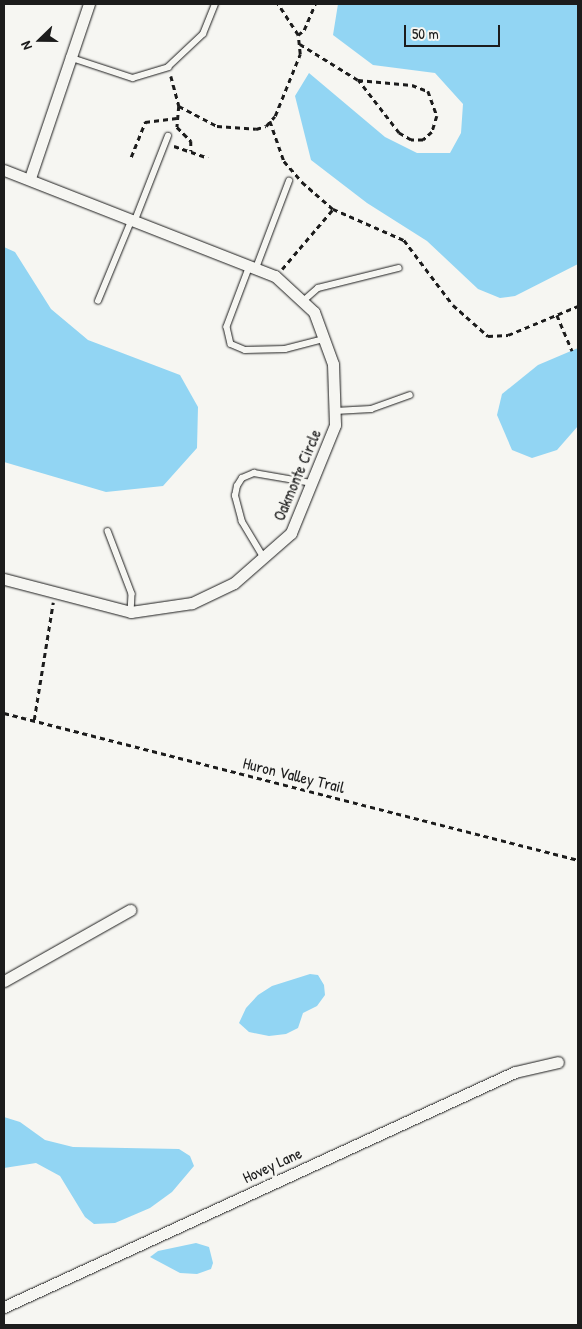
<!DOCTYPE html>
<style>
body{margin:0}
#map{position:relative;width:582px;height:1329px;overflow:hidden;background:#f6f6f2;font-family:"Patrick Hand",sans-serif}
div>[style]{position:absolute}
.water>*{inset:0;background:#92d5f3}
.path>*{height:2.5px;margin-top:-1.25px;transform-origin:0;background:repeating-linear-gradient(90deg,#1c1c1c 0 5px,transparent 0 9px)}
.roads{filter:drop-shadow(0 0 1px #1c1c1c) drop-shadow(0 0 1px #1c1c1c)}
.service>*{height:5.5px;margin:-2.75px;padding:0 2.75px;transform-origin:2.75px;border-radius:2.75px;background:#f6f6f2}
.minor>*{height:11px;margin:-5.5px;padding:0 5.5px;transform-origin:5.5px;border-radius:5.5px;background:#f6f6f2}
span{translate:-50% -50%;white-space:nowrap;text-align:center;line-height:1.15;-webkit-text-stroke:5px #f6f6f2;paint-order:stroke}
.street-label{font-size:16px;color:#1c1c1c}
.frame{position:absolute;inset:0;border:5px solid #1c1c1c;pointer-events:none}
.north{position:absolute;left:15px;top:15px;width:50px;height:50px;-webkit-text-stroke:4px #f6f6f2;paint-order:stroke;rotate:248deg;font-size:14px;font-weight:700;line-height:20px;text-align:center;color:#1c1c1c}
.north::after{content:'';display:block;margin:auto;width:18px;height:22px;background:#1c1c1c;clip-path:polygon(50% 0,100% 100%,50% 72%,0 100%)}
.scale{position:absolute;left:404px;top:25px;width:96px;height:22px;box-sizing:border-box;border:2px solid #1c1c1c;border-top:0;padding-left:6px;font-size:15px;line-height:18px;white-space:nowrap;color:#1c1c1c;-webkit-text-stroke:4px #f6f6f2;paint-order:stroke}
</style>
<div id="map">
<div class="water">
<div style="clip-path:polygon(338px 4px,578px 4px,578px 264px,515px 296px,500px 298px,478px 289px,427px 241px,367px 203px,311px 160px,295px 96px,309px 73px,385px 137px,417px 153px,450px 153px,461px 133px,463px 104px,435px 73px,373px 65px,333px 35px)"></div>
<div style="clip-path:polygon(4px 247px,15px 252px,51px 309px,88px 340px,180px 375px,198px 407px,197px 448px,163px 486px,106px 492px,4px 462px)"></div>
<div style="clip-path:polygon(578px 348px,578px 426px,557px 450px,532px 458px,512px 450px,497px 415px,502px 394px,538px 365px)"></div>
<div style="clip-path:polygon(310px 974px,318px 975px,324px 985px,325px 995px,317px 1006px,303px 1013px,298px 1028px,286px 1034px,269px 1036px,249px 1032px,239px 1023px,246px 1008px,258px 995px,272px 986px)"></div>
<div style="clip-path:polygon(4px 1117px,20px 1122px,45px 1140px,73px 1147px,179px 1149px,190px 1156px,194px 1166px,172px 1192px,150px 1208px,115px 1223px,94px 1224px,85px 1217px,60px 1176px,36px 1163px,4px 1168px)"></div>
<div style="clip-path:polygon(196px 1243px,209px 1247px,213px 1263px,211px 1269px,197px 1274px,180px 1273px,150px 1257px,158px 1251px)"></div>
</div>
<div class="path">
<div style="left:298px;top:35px;width:8px;rotate:-40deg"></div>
<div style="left:304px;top:30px;width:28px;rotate:-67deg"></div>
<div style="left:300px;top:44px;width:68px;rotate:31.8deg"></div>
<div style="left:358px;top:80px;width:54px;rotate:5.3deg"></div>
<div style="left:412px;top:85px;width:17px;rotate:21deg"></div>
<div style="left:428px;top:91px;width:27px;rotate:70deg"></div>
<div style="left:437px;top:116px;width:17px;rotate:107deg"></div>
<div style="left:432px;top:132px;width:12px;rotate:138deg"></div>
<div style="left:423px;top:140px;width:12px;rotate:180deg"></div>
<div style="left:411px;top:140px;width:14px;rotate:-150deg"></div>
<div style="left:399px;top:133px;width:67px;rotate:-127.7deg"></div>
<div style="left:171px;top:76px;width:31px;rotate:75deg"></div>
<div style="left:179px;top:106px;width:21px;rotate:95deg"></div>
<div style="left:177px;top:127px;width:20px;rotate:45deg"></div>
<div style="left:191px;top:141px;width:10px;rotate:90deg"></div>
<div style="left:179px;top:106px;width:43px;rotate:27.8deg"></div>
<div style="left:217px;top:126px;width:39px;rotate:4deg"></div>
<div style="left:256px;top:129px;width:10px;rotate:-17deg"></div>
<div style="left:266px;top:126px;width:13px;rotate:-48deg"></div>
<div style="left:275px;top:116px;width:67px;rotate:-68deg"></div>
<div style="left:300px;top:54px;width:19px;rotate:-96deg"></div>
<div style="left:298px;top:35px;width:37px;rotate:-123deg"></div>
<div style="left:270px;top:121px;width:42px;rotate:70.7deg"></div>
<div style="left:284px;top:161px;width:28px;rotate:49deg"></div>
<div style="left:302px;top:182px;width:41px;rotate:41.1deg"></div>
<div style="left:333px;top:209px;width:77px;rotate:23.6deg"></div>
<div style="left:404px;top:240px;width:81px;rotate:53deg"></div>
<div style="left:453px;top:305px;width:47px;rotate:41.5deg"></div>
<div style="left:488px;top:336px;width:20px;rotate:-3deg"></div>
<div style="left:508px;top:335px;width:76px;rotate:-22.5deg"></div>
<div style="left:174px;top:146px;width:36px;rotate:19deg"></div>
<div style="left:131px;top:157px;width:38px;rotate:-68deg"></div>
<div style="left:145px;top:122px;width:32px;rotate:-7deg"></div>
<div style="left:282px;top:269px;width:79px;rotate:-49.6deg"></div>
<div style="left:557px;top:315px;width:39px;rotate:67deg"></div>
<div style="left:4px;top:713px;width:593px;rotate:14.36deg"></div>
<div style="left:34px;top:720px;width:119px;rotate:-80.8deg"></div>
</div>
<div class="roads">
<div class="service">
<div style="left:69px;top:57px;width:67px;rotate:18.2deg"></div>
<div style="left:133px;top:78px;width:37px;rotate:-17deg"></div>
<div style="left:168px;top:67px;width:48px;rotate:-43.3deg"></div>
<div style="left:203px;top:34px;width:32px;rotate:-68deg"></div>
<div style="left:135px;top:220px;width:90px;rotate:-68.6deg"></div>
<div style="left:250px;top:266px;width:65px;rotate:110.7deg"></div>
<div style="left:227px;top:327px;width:17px;rotate:77deg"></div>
<div style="left:231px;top:344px;width:15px;rotate:23deg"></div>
<div style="left:245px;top:350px;width:40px;rotate:-1.4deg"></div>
<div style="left:285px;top:349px;width:40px;rotate:-14.4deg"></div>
<div style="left:256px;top:268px;width:93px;rotate:-69.2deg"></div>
<div style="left:98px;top:301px;width:89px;rotate:-67.5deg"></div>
<div style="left:302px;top:302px;width:21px;rotate:-41deg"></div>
<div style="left:318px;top:288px;width:83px;rotate:-13.9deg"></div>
<div style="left:335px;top:411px;width:36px;rotate:-3deg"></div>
<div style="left:371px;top:409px;width:41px;rotate:-19.7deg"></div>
<div style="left:108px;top:531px;width:67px;rotate:69.1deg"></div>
<div style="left:132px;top:594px;width:18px;rotate:93deg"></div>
<div style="left:263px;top:557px;width:41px;rotate:-121deg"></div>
<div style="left:242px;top:522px;width:27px;rotate:-105deg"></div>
<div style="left:235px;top:496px;width:10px;rotate:-79deg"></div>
<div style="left:237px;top:486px;width:9px;rotate:-58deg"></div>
<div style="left:242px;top:478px;width:13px;rotate:-23deg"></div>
<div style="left:254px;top:473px;width:59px;rotate:9.8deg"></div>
</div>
<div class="minor">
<div style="left:4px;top:170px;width:291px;rotate:21.4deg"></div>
<div style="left:275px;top:276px;width:53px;rotate:42.7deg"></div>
<div style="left:314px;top:312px;width:55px;rotate:69.9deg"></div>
<div style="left:333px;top:364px;width:61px;rotate:88.1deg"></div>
<div style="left:335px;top:425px;width:117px;rotate:112.2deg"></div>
<div style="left:291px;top:533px;width:76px;rotate:138.7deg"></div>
<div style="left:234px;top:583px;width:47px;rotate:154.5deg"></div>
<div style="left:192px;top:603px;width:62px;rotate:171.6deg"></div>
<div style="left:131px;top:612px;width:131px;rotate:-165.4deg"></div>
<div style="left:30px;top:178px;width:184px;rotate:-71.3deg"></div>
<div style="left:4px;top:981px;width:145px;rotate:-29.4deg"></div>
<div style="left:4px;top:1307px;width:562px;rotate:-24.7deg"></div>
<div style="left:515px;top:1072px;width:44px;rotate:-13.1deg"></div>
</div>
</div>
<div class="street-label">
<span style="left:297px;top:475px;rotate:-67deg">Oakmonte Circle</span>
<span style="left:294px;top:775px;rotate:14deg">Huron Valley Trail</span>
<span style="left:272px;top:1165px;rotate:-25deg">Hovey Lane</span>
</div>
<div class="frame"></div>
<div class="north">N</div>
<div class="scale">50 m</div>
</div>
